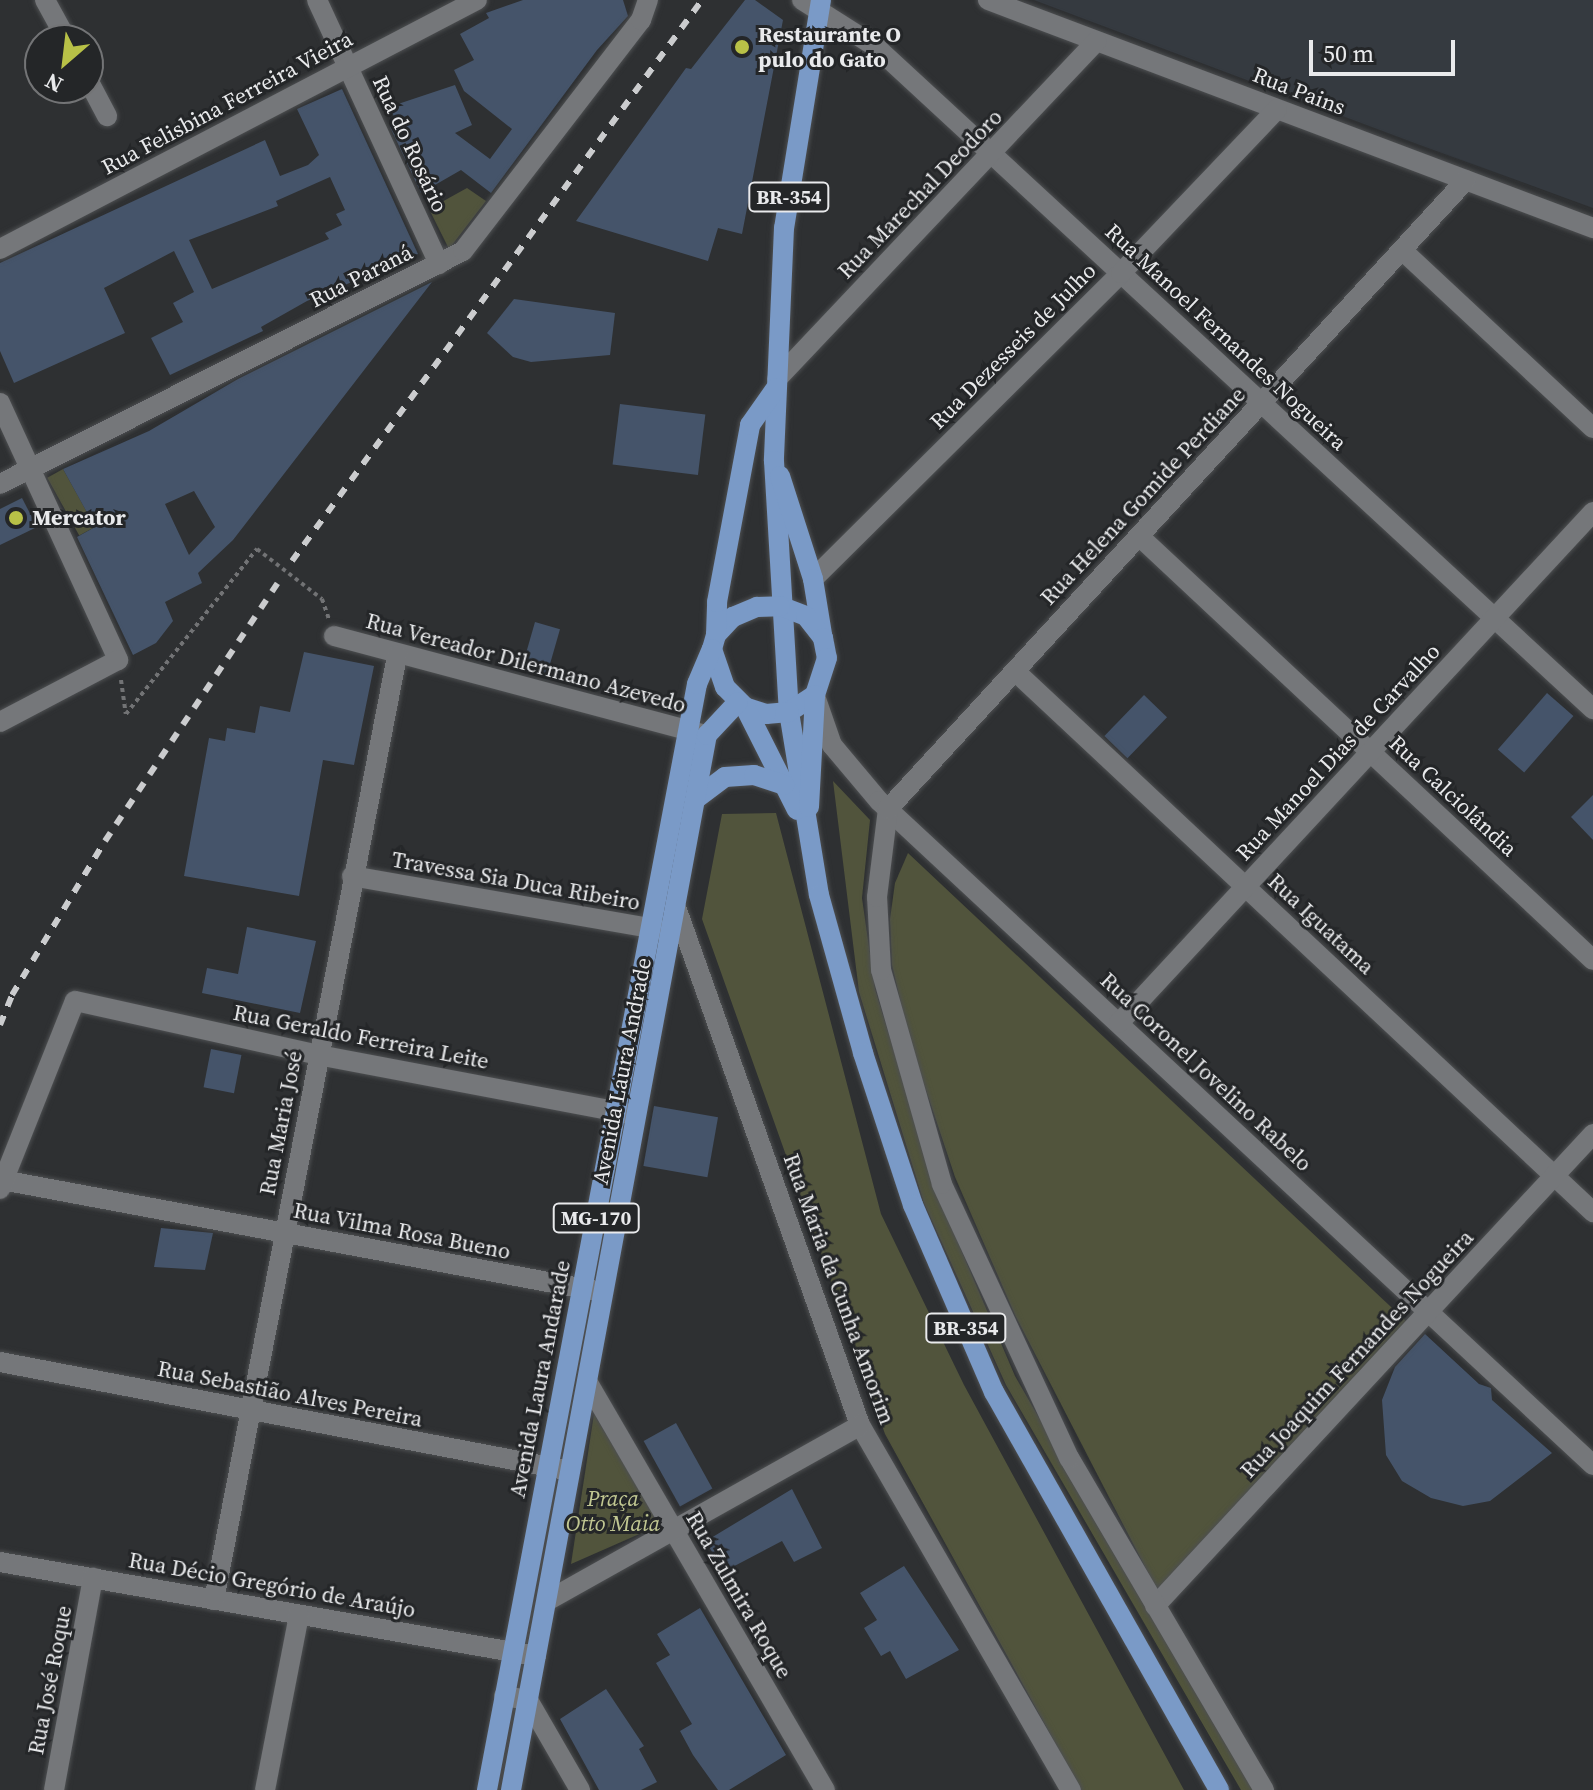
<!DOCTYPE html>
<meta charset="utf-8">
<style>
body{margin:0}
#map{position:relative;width:1593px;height:1790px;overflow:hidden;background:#2e3032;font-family:"Source Serif 4",serif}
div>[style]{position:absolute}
.built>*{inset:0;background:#353a40}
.green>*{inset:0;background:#51543c;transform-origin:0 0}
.building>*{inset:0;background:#45546a;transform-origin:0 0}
.path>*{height:4px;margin-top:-2px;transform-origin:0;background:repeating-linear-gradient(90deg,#727375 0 4px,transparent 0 8px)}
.roads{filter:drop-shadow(0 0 2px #4d4f51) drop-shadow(0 0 2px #4d4f51)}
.minor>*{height:20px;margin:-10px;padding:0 10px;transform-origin:10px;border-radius:10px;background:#75777a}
.major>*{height:20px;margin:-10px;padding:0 10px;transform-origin:10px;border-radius:10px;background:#7a9ac7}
.rail>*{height:6px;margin-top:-3px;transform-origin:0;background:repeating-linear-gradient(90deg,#cbccce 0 10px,transparent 0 20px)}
.path-bridge>*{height:4px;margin-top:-2px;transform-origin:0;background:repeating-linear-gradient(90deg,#727375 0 4px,transparent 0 8px)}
.dots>*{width:22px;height:22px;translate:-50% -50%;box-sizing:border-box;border:4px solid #242628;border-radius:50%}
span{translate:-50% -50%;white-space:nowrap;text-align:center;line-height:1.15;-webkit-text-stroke:6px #242628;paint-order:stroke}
.shield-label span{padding:2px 6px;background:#242628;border:2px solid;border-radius:6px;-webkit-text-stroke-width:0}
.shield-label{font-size:20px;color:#e9eaec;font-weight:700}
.poi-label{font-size:22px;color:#e9eaec;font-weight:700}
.left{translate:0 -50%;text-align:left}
.street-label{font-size:22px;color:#e9eaec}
.park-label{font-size:22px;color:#c1c792;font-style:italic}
.north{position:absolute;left:24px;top:24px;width:80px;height:80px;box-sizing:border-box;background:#242628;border:2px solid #737476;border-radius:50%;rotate:208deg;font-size:22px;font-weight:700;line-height:32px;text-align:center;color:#e9eaec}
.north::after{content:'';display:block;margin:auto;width:28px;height:36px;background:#b8c147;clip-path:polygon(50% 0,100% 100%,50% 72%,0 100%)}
.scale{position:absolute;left:1309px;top:40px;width:146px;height:36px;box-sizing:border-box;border:4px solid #e9eaec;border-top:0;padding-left:10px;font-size:24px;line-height:28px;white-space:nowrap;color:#e9eaec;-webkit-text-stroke:6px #242628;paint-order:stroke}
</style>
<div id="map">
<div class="built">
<div style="clip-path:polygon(1034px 0,1593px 0,1593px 208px,1420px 145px)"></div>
</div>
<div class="green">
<div style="clip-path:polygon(467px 188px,486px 201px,449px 249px,429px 209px)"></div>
<div style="left:63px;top:469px;width:66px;height:18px;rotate:61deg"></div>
<div style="clip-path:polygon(833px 781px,870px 820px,862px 898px,875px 989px,938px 1196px,1015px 1376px,1253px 1790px,1241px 1790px,1006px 1385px,924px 1203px,859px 992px)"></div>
<div style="clip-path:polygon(776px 813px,881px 1214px,964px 1385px,1184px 1790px,1081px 1790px,885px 1434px,702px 919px,722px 814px)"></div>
<div style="clip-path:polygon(908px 853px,1407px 1322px,1158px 1592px,1015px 1315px,955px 1177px,910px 1042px,892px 965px,890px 919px,895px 883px)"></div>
<div style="clip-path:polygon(594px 1414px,660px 1525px,571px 1564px)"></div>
</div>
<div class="building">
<div style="clip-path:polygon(523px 0,623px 0,628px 16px,597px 50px,491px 193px,461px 170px,421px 193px,390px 127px,397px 122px,389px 107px,455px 85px,472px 125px,455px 133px,490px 159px,512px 129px,464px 91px,454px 70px,474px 60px,460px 34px,489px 18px,486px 13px)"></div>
<div style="clip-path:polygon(745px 0,755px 0,783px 20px,742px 234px,718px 228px,708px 261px,576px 221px,686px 68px,691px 69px)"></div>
<div style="clip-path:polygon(evenodd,342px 89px,418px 254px,307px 301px,261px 327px,263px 331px,170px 375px,151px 338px,183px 322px,173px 303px,194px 292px,174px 251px,104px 288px,125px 333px,14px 383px,0 351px,0 263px,265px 140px,280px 176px,308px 165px,319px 155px,297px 109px,342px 89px,330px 177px,345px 210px,336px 214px,342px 225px,325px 233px,329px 239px,212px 289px,189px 240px,278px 206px,276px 201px,330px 177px)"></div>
<div style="clip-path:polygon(evenodd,432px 282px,233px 540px,198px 573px,202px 583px,165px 602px,173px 621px,156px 643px,133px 655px,77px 537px,95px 527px,63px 469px,149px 431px,238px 379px,432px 282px,194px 491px,215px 527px,189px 555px,165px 504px,194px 491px)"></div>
<div style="clip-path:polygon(514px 299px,615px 313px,610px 355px,531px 362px,513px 357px,487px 333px)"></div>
<div style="left:620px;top:404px;width:86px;height:61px;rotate:7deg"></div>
<div style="clip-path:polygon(22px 498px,37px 527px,0 545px,0 509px)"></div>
<div style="left:535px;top:622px;width:26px;height:49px;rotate:16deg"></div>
<div style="clip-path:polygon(304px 652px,374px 666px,354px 765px,323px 760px,299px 896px,184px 876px,209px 738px,225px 741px,227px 728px,255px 733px,260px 706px,290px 712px)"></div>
<div style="left:1547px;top:693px;width:35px;height:75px;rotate:41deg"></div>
<div style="left:1144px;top:695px;width:32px;height:57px;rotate:44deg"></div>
<div style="clip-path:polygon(1593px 795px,1593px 840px,1571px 817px)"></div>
<div style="clip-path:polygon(247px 927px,316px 941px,300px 1013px,202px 993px,207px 968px,238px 974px)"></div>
<div style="left:211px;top:1049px;width:31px;height:39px;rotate:11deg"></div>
<div style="left:654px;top:1106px;width:65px;height:61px;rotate:10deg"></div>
<div style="clip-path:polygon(161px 1228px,213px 1233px,205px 1270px,154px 1267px)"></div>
<div style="clip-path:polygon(1425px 1334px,1479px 1384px,1491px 1388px,1492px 1400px,1552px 1453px,1490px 1501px,1463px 1506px,1431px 1498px,1402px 1481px,1386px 1455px,1382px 1400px,1395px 1367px)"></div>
<div style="left:676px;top:1423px;width:75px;height:37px;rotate:61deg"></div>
<div style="clip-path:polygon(792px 1489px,822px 1548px,794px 1562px,782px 1541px,723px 1572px,706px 1541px)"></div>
<div style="clip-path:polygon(904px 1566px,959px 1650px,906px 1679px,890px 1651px,881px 1656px,864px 1628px,877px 1620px,860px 1593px)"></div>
<div style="clip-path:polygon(700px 1608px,786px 1755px,729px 1790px,718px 1790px,693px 1755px,680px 1731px,692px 1724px,656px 1663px,670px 1655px,657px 1634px)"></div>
<div style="clip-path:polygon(606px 1689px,644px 1746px,639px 1749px,657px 1782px,641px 1790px,599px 1790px,560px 1719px)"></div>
</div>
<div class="path">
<div style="left:322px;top:599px;width:21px;rotate:71deg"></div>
<div style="left:121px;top:680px;width:34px;rotate:82deg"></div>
<div style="left:126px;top:714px;width:211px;rotate:-51.6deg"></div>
</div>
<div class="roads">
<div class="minor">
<div style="left:45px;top:0;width:46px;rotate:61.2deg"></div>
<div style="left:317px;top:0;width:291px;rotate:65.2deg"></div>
<div style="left:802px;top:0;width:88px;rotate:32.4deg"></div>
<div style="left:876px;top:47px;width:976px;rotate:42.72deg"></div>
<div style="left:988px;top:0;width:647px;rotate:20.65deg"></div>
<div style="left:88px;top:80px;width:41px;rotate:62.2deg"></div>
<div style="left:0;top:249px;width:538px;rotate:-27.57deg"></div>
<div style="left:1402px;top:250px;width:261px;rotate:43deg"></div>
<div style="left:777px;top:379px;width:465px;rotate:-46.6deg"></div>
<div style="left:0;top:403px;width:283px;rotate:65.3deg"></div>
<div style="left:118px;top:660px;width:133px;rotate:152.3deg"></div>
<div style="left:0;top:484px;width:518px;rotate:-26.71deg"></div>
<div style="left:463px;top:251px;width:292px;rotate:-52.4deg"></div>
<div style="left:641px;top:20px;width:21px;rotate:-71deg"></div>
<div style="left:1139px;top:536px;width:621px;rotate:43.04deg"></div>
<div style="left:813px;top:579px;width:434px;rotate:-44.8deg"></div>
<div style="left:1121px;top:273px;width:226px;rotate:-46.4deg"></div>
<div style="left:334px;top:636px;width:382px;rotate:14.9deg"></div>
<div style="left:1015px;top:671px;width:792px;rotate:43.11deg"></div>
<div style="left:815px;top:696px;width:52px;rotate:70.9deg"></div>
<div style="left:832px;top:745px;width:73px;rotate:50deg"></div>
<div style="left:879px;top:801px;width:975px;rotate:42.92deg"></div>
<div style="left:352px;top:876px;width:320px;rotate:9.9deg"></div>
<div style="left:677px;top:910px;width:547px;rotate:70.44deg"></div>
<div style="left:860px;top:1425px;width:422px;rotate:60deg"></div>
<div style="left:1119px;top:1023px;width:697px;rotate:-47.15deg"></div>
<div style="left:2px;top:1180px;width:604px;rotate:10.58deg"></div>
<div style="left:0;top:1189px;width:202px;rotate:-68.3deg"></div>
<div style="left:75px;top:1001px;width:249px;rotate:12.5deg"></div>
<div style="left:318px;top:1055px;width:319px;rotate:10.7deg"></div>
<div style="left:0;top:1362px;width:576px;rotate:10.8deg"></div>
<div style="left:588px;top:1383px;width:471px;rotate:59.8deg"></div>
<div style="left:0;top:1562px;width:544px;rotate:9.95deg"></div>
<div style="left:214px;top:1600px;width:962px;rotate:-79.03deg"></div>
<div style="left:547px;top:1601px;width:359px;rotate:-29.3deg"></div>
<div style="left:1155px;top:1606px;width:644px;rotate:-47.14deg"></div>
<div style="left:504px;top:1696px;width:24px;rotate:9deg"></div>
<div style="left:528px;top:1700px;width:104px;rotate:60deg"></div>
<div style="left:54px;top:1790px;width:216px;rotate:-79.6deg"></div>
<div style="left:265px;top:1790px;width:178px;rotate:-79deg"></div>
<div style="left:1264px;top:1790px;width:385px;rotate:-120.4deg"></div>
<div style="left:1069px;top:1458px;width:302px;rotate:-114.9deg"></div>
<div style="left:942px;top:1184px;width:223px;rotate:-105.9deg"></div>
<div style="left:881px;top:970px;width:73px;rotate:-93.1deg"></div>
<div style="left:877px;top:897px;width:89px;rotate:-82.9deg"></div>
<div style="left:888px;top:809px;width:854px;rotate:-47.42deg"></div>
</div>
<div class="major">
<div style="left:821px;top:0;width:231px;rotate:99.2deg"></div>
<div style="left:784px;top:228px;width:233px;rotate:92.5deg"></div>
<div style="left:774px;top:461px;width:251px;rotate:86.6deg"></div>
<div style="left:789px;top:712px;width:185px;rotate:80.7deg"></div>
<div style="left:819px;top:895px;width:164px;rotate:74.4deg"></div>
<div style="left:863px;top:1053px;width:160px;rotate:71.8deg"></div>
<div style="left:913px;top:1205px;width:204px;rotate:66.6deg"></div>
<div style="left:994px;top:1392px;width:457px;rotate:60.5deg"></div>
<div style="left:780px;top:476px;width:108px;rotate:72.2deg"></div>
<div style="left:813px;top:579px;width:56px;rotate:80.7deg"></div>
<div style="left:780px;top:606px;width:28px;rotate:21deg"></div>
<div style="left:806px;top:616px;width:28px;rotate:52deg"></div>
<div style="left:823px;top:638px;width:20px;rotate:79deg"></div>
<div style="left:827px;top:658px;width:39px;rotate:108deg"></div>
<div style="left:815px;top:695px;width:31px;rotate:147deg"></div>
<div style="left:789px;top:712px;width:23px;rotate:175deg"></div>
<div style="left:766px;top:714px;width:22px;rotate:-162deg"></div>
<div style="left:745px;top:707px;width:28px;rotate:-135deg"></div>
<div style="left:725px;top:687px;width:40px;rotate:-108.9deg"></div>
<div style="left:712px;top:649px;width:15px;rotate:-74deg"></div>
<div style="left:716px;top:635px;width:25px;rotate:-47deg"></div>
<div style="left:733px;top:617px;width:26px;rotate:-23deg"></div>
<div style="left:757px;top:607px;width:23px;rotate:-2deg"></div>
<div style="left:716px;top:635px;width:33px;rotate:-88deg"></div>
<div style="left:717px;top:602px;width:180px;rotate:-79.4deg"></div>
<div style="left:750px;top:425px;width:45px;rotate:-54.9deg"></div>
<div style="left:745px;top:707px;width:115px;rotate:63.2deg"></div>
<div style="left:697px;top:798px;width:35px;rotate:-37deg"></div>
<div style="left:725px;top:777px;width:29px;rotate:-4deg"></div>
<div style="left:754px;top:775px;width:32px;rotate:18deg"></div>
<div style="left:809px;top:807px;width:112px;rotate:-86.9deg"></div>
<div style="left:487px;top:1790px;width:1126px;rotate:-79.25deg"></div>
<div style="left:697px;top:684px;width:38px;rotate:-67deg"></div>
<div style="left:511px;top:1790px;width:1073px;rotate:-79.48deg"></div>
<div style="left:707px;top:735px;width:45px;rotate:-46.8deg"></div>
</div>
</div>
<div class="rail">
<div style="left:292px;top:561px;width:695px;rotate:-53.84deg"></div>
<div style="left:0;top:1025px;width:32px;rotate:-68deg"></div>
<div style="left:12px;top:995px;width:180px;rotate:-58.9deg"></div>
<div style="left:105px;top:841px;width:316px;rotate:-56.2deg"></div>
</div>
<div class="path-bridge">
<div style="left:257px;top:549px;width:82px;rotate:37.6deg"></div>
</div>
<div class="dots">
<div style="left:742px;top:47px;background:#b8c147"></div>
<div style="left:16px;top:518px;background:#b8c147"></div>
</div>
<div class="shield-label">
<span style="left:789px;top:197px">BR-354</span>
<span style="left:596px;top:1218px">MG-170</span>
<span style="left:966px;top:1328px">BR-354</span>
</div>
<div class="poi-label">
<span class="left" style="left:758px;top:47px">Restaurante O<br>pulo do Gato</span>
<span class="left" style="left:32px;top:518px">Mercator</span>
</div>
<div class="street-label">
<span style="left:1299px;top:91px;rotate:21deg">Rua Pains</span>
<span style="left:227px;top:103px;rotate:-28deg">Rua Felisbina Ferreira Vieira</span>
<span style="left:410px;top:144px;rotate:65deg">Rua do Rosário</span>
<span style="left:920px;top:194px;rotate:-46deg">Rua Marechal Deodoro</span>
<span style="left:361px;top:276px;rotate:-27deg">Rua Paraná</span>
<span style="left:1226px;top:337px;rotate:43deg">Rua Manoel Fernandes Nogueira</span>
<span style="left:1013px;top:346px;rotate:-45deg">Rua Dezesseis de Julho</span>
<span style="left:1143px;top:496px;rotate:-47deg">Rua Helena Gomide Perdiane</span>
<span style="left:526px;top:663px;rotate:15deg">Rua Vereador Dilermano Azevedo</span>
<span style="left:1338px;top:752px;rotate:-47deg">Rua Manoel Dias de Carvalho</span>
<span style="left:1453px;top:796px;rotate:43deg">Rua Calciolândia</span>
<span style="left:516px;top:881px;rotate:10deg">Travessa Sia Duca Ribeiro</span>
<span style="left:1321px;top:924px;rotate:43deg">Rua Iguatama</span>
<span style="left:361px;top:1037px;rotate:11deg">Rua Geraldo Ferreira Leite</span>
<span style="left:622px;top:1071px;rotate:-79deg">Avenida Laura Andrade</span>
<span style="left:1206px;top:1072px;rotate:43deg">Rua Coronel Jovelino Rabelo</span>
<span style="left:281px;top:1123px;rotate:-79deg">Rua Maria José</span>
<span style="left:402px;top:1231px;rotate:11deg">Rua Vilma Rosa Bueno</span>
<span style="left:839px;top:1289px;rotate:70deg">Rua Maria da Cunha Amorim</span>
<span style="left:1357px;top:1354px;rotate:-47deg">Rua Joaquim Fernandes Nogueira</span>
<span style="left:540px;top:1379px;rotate:-79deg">Avenida Laura Andarade</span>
<span style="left:290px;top:1394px;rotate:11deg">Rua Sebastião Alves Pereira</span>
<span style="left:272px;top:1585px;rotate:10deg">Rua Décio Gregório de Araújo</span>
<span style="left:739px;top:1595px;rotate:60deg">Rua Zulmira Roque</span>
<span style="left:50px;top:1680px;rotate:-79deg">Rua José Roque</span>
</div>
<div class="park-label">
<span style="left:613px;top:1511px">Praça<br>Otto Maia</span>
</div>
<div class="north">N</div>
<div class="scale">50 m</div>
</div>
